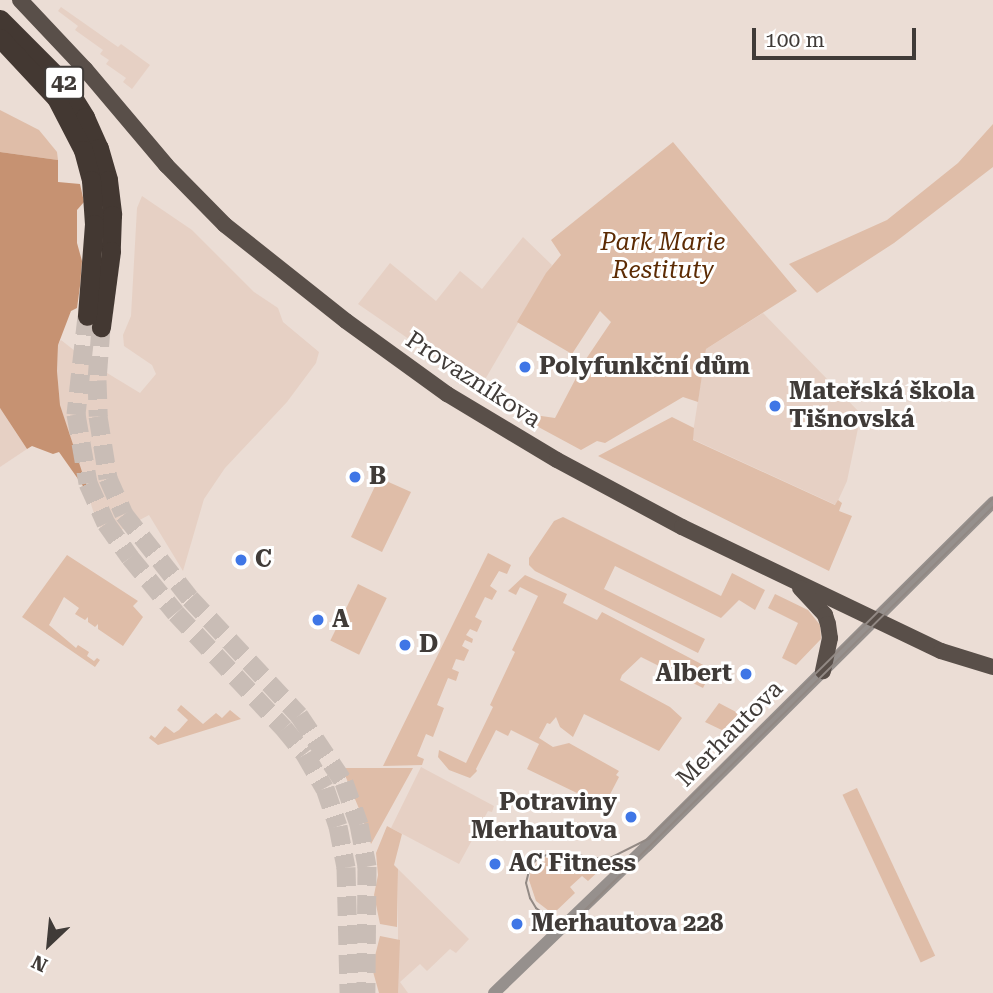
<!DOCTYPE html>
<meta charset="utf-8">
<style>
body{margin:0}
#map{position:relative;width:993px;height:993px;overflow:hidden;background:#ebddd5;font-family:"Roboto Serif",serif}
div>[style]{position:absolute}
.built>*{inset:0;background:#e6d0c4}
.green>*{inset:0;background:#dfbda8;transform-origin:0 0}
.forest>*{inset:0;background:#c69272}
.highway-tunnel>*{height:19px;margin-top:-9.5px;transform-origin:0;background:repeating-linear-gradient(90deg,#c9bdb6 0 19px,transparent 0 29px)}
.minor>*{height:12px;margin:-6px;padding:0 6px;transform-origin:6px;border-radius:6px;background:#96908d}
.major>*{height:16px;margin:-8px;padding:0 8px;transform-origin:8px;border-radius:8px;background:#594f49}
.highway>*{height:19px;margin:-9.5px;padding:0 9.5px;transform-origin:9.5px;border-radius:9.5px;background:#433832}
.tram>*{height:2px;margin:-1px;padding:0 1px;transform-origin:1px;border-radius:1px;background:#928984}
.dots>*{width:19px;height:19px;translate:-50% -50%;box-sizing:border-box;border:4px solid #fff;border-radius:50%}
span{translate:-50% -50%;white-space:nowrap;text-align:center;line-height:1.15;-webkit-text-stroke:6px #fff;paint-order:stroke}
.shield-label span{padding:2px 5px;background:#fff;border:2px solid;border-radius:5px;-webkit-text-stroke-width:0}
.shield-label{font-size:23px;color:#403b38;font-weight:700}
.park-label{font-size:24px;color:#5c2b04;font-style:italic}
.poi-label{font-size:24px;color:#403b38;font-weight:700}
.left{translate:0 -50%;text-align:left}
.right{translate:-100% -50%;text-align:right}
.street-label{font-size:24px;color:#403b38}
.north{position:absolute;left:14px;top:909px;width:70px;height:70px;-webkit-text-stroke:5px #fff;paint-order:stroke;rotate:206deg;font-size:19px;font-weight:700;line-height:28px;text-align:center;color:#403b38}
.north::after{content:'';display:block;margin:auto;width:24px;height:32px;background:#403b38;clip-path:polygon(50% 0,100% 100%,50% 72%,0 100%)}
.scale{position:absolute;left:752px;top:28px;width:164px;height:32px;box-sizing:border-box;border:4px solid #403b38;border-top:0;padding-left:9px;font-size:21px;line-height:24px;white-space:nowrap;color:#403b38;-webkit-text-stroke:5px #fff;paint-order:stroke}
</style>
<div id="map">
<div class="built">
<div style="clip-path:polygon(61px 7px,118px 47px,121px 44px,150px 65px,132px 89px,123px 82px,126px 78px,106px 64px,109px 60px,100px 54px,103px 50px,75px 30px,78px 26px,58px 11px)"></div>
<div style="clip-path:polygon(142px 196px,192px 230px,254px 292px,278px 308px,283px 322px,319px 352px,316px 363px,287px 402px,225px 468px,204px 499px,183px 571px,149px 515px,106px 538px,96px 520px,60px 405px,57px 371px,58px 344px,61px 340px,89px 362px,140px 393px,156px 374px,152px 365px,124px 346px,123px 335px,131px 316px,137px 208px)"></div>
<div style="clip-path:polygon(523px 237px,552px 265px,480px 388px,358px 304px,390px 263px,436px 301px,460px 271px,482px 289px)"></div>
<div style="clip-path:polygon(763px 313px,861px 414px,847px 481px,836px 505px,692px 439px,706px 349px)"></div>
<div style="clip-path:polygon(0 408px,27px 449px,0 467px)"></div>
<div style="clip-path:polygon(421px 767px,494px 806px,492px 812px,488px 811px,459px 864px,391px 828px)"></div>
<div style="clip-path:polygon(398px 869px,469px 939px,456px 953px,450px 949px,427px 971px,420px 964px,400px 982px,408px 993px,398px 993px)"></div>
</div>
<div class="green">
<div style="clip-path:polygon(0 110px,39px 130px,57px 152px,58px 160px,0 152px)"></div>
<div style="clip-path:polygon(993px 124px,993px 167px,894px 243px,817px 293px,789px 264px,887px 220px,958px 163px)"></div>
<div style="clip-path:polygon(673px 142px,797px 291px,706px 349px,698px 402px,683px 397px,605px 443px,597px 441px,581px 450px,518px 416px,521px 413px,555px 418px,586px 359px,611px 322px,600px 311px,572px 354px,517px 322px,546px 273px,561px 255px,551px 240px)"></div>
<div style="clip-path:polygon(672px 417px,694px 428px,693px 440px,835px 505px,838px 500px,842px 503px,839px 511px,852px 516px,829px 571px,598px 456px)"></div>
<div style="clip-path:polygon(384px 480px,411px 492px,382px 552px,351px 537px,377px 482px)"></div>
<div style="clip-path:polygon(563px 517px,721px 596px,732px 573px,765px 590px,755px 610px,739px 600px,721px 618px,615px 566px,604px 589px,705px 639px,698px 653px,535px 571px,529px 565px,529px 558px,554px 521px)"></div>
<div style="clip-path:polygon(488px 553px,511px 565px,507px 574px,499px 571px,490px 586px,497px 591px,492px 600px,485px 597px,475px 617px,482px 621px,477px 632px,470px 629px,466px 635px,473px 639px,472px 643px,465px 640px,462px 646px,469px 650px,464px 661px,456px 659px,452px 669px,459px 672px,456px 681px,448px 678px,437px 705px,444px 708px,433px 737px,426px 734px,417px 756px,424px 759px,422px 765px,383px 766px)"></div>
<div style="clip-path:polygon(67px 555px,138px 601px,133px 606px,143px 617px,123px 646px,98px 629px,98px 624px,95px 627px,88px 622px,88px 617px,85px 620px,75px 614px,79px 608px,64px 597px,49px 625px,76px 648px,78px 645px,89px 652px,87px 656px,94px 661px,97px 658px,100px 660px,95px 667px,22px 617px)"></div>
<div style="clip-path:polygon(525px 575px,567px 594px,563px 603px,597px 620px,602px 612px,709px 668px,710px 674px,703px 688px,641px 657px,622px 675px,620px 680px,670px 707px,682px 718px,659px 751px,584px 714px,573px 737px,560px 727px,556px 717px,550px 724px,547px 723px,539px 738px,553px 747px,569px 743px,619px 771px,616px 775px,619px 777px,604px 806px,527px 769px,539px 744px,511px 730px,508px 736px,496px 730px,476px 769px,477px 771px,470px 778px,449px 770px,438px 757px,439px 750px,466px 763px,493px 707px,490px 705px,515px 652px,512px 650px,538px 596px,520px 587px,516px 595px,508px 591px)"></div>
<div style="left:358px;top:584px;width:32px;height:63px;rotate:26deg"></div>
<div style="clip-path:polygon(775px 594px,808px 610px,820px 625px,821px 639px,796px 665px,782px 658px,798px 623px,768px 608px)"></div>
<div style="clip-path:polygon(719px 703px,738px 713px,728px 733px,705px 722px)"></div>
<div style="clip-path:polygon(181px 705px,203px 724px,216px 713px,222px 718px,230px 710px,241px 719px,158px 745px,149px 738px,151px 735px,155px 738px,165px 726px,174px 733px,179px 730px,188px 720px,177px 710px)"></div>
<div style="clip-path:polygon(342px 768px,413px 768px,371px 844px,360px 811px)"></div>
<div style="left:857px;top:788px;width:185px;height:16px;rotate:65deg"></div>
<div style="clip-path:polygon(387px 826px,402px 834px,394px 865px,398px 869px,397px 927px,380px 924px,374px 895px,378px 875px,376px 853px)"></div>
<div style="clip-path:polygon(560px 853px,594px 860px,603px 867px,588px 881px,582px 876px,570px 887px,575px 893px,553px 914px,536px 901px,529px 880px,531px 870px,542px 858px)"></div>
<div style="clip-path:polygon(380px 936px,400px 940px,398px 993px,379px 993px,372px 968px)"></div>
</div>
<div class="forest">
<div style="clip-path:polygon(0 152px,58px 160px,58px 182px,80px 184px,84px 202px,77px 210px,77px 243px,82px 261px,80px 286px,77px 308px,71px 311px,58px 345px,57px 371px,60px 405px,90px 496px,59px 452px,53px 454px,32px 446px,27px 449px,0 408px)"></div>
</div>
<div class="highway-tunnel">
<div style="left:87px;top:316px;width:99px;rotate:96.4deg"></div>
<div style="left:76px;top:414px;width:70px;rotate:80.1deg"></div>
<div style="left:88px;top:483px;width:44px;rotate:65.8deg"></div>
<div style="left:106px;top:523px;width:42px;rotate:54.8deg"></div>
<div style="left:130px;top:557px;width:72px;rotate:50.6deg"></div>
<div style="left:176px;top:613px;width:158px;rotate:46.8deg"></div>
<div style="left:284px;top:728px;width:33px;rotate:51deg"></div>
<div style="left:305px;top:754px;width:39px;rotate:60deg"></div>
<div style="left:325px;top:788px;width:40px;rotate:71.1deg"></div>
<div style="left:338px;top:826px;width:42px;rotate:79deg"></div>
<div style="left:346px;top:867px;width:126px;rotate:88.6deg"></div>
<div style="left:101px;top:327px;width:53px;rotate:94.3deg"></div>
<div style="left:97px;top:380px;width:36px;rotate:88deg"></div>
<div style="left:98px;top:416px;width:63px;rotate:80.8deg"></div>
<div style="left:108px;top:478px;width:39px;rotate:66deg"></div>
<div style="left:124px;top:514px;width:107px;rotate:51.8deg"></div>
<div style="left:190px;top:598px;width:160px;rotate:47deg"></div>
<div style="left:299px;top:715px;width:81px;rotate:56.1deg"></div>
<div style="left:344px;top:782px;width:45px;rotate:70.3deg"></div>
<div style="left:359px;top:824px;width:43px;rotate:79.2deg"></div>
<div style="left:367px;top:866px;width:127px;rotate:90.5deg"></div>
</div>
<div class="minor">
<div style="left:494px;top:993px;width:212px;rotate:-43.9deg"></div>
<div style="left:647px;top:846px;width:488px;rotate:-44.8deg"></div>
</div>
<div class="major">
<div style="left:20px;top:0;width:95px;rotate:46.7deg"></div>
<div style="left:85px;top:69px;width:126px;rotate:49.8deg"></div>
<div style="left:166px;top:165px;width:84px;rotate:45.5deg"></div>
<div style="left:225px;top:225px;width:154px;rotate:38.4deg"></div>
<div style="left:346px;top:321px;width:125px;rotate:35.9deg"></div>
<div style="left:447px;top:394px;width:128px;rotate:31deg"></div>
<div style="left:557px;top:460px;width:142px;rotate:28.2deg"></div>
<div style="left:682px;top:527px;width:287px;rotate:25.6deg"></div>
<div style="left:941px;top:651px;width:54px;rotate:17.1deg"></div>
<div style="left:800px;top:588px;width:37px;rotate:47deg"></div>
<div style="left:825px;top:615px;width:9px;rotate:72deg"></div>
<div style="left:828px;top:624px;width:14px;rotate:82deg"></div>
<div style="left:830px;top:638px;width:34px;rotate:102deg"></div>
</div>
<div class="highway">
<div style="left:0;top:19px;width:91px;rotate:45deg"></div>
<div style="left:64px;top:83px;width:40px;rotate:58deg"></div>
<div style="left:85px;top:117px;width:34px;rotate:66deg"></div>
<div style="left:99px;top:148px;width:33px;rotate:74deg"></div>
<div style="left:108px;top:180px;width:35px;rotate:83deg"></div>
<div style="left:112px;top:215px;width:36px;rotate:92deg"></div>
<div style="left:111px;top:251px;width:77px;rotate:97.5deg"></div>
<div style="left:0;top:38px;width:82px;rotate:47deg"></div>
<div style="left:56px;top:98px;width:59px;rotate:62.6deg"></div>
<div style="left:83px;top:150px;width:31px;rotate:75deg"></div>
<div style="left:91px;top:180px;width:44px;rotate:86.1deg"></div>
<div style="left:94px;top:224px;width:92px;rotate:94.4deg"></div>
</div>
<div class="tram">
<div style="left:993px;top:498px;width:483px;rotate:135.3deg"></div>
<div style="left:650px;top:838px;width:45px;rotate:153.4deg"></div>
<div style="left:610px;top:858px;width:16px;rotate:180deg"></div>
<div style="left:594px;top:858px;width:40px;rotate:-170deg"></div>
<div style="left:555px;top:851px;width:21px;rotate:155deg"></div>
<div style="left:536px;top:860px;width:9px;rotate:131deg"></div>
<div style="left:530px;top:867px;width:16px;rotate:104deg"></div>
<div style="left:526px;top:883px;width:16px;rotate:75deg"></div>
<div style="left:530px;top:898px;width:12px;rotate:59deg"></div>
<div style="left:536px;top:908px;width:15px;rotate:37deg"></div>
<div style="left:548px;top:917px;width:14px;rotate:12deg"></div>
<div style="left:562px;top:920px;width:24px;rotate:-22deg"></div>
<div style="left:584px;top:911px;width:575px;rotate:-44.65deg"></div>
</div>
<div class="dots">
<div style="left:525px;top:367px;background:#3f76e6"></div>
<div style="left:775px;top:406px;background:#3f76e6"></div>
<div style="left:355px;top:477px;background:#3f76e6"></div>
<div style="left:241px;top:560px;background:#3f76e6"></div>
<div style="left:318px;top:620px;background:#3f76e6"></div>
<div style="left:405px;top:645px;background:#3f76e6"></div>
<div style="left:746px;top:674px;background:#3f76e6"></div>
<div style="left:631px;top:817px;background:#3f76e6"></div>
<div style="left:495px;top:864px;background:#3f76e6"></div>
<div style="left:517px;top:924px;background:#3f76e6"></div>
</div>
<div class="shield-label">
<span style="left:64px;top:83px">42</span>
</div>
<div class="park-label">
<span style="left:663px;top:257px">Park Marie<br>Restituty</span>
</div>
<div class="poi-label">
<span class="left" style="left:539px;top:367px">Polyfunkční dům</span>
<span class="left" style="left:789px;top:406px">Mateřská škola<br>Tišnovská</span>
<span class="left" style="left:369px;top:477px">B</span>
<span class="left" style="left:255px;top:560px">C</span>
<span class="left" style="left:332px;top:620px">A</span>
<span class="left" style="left:419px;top:645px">D</span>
<span class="right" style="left:732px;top:674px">Albert</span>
<span class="right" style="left:617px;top:817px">Potraviny<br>Merhautova</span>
<span class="left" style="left:509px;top:864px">AC Fitness</span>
<span class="left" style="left:531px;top:924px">Merhautova 228</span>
</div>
<div class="street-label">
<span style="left:473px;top:380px;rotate:33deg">Provazníkova</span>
<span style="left:730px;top:734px;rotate:-45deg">Merhautova</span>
</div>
<div class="north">N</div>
<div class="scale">100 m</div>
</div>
